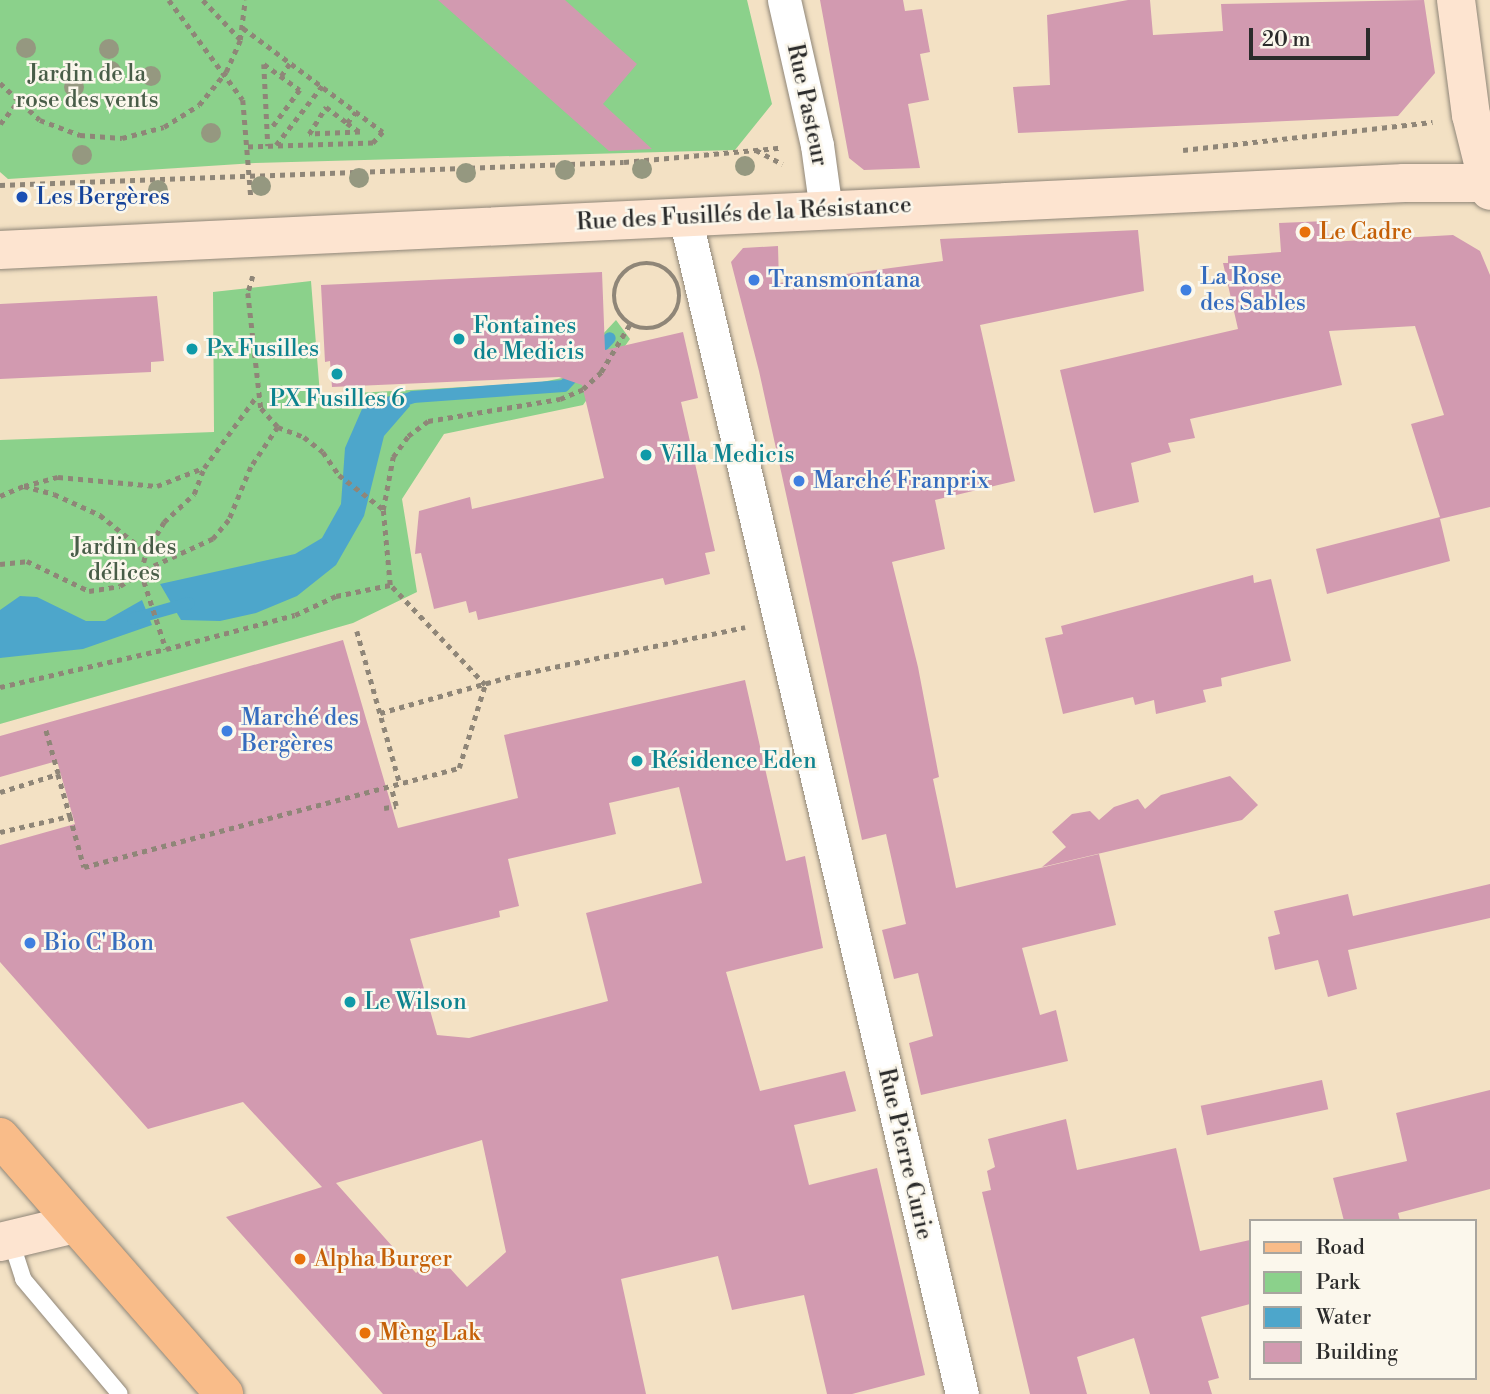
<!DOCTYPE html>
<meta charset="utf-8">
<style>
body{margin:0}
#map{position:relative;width:1490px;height:1394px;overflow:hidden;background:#f3e1c4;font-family:"Libre Bodoni",serif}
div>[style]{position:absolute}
.green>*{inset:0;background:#8bd18b}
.water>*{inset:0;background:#4da6cb}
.stream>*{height:12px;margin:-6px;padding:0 6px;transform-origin:6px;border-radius:6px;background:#4da6cb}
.building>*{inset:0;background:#d29ab0;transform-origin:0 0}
.path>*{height:4.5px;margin-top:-2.25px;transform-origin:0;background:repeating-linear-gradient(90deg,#8f8678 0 5px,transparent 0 10px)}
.path>.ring{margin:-2.25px;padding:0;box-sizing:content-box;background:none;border:4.5px solid #8f8678;border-radius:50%}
.roads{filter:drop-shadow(0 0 2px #8f8678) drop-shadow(0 0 2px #8f8678)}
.lane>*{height:16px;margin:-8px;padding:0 8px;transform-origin:8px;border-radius:8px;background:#fff}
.street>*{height:33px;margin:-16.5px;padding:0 16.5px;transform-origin:16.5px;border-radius:16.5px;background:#fff}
.secondary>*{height:38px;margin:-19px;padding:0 19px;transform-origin:19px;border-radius:19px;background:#fde4d0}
.primary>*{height:38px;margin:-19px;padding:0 19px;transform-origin:19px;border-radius:19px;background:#f9bc89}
.trees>*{width:20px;height:20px;margin:-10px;border-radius:50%;background:#959880}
.dots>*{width:19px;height:19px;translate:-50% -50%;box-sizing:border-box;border:4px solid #fbf7ec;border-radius:50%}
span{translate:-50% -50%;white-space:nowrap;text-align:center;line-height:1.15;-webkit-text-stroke:5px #fbf7ec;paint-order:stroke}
.park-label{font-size:23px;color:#485d48}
.street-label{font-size:23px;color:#2b2b2b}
.transit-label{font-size:23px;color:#164399}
.left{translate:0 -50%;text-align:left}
.food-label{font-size:23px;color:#c56008}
.shop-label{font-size:23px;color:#366cbe}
.culture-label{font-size:23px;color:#0d838f}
.legend{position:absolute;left:1249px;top:1219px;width:228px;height:161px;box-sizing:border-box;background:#fbf7ec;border:2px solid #a8a59f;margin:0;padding:9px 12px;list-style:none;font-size:21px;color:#2b2b2b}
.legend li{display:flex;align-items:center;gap:14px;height:35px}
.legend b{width:35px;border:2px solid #a8a59f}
.scale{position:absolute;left:1249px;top:28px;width:121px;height:32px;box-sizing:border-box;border:4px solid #2b2b2b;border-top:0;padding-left:9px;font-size:21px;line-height:24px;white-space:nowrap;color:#2b2b2b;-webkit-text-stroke:5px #fbf7ec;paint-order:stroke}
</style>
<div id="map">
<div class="green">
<div style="clip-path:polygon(0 0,747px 0,772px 104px,735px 150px,255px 163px,8px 179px,0 172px)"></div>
<div style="clip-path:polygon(311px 281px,320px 395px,537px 383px,562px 378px,616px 320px,630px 339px,583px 405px,444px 434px,402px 499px,417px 592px,353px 623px,0 724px,0 440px,214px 432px,213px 292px)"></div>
</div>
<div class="water">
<div style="clip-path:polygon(404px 393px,410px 406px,384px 436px,364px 516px,336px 565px,297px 596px,256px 613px,220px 621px,181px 620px,160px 584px,295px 554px,322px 538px,341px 504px,345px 448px,362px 409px,381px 398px)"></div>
<div style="clip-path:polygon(20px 596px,37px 597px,86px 621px,105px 621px,142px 600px,152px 625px,83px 649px,0 658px,0 610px)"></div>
</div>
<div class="stream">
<div style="left:594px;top:355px;width:23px;rotate:-47deg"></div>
<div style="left:392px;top:404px;width:22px;rotate:-18deg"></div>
<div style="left:413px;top:397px;width:151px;rotate:-4.2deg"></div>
<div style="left:564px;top:386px;width:25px;rotate:-47deg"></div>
<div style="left:133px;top:619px;width:58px;rotate:-15.9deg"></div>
</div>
<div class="building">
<div style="clip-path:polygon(438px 0,565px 0,637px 64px,603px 104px,652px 149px,609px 151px)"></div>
<div style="clip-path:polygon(820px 0,903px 0,905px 11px,922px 9px,930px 52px,920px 54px,929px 100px,908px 104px,920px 168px,864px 170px,849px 158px)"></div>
<div style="clip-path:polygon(1128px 0,1150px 0,1153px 35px,1223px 31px,1221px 4px,1424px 0,1435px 73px,1398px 116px,1018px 133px,1013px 87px,1050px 85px,1047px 15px)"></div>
<div style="clip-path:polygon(1327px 221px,1329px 242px,1453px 235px,1480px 251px,1490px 275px,1490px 507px,1440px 519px,1450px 561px,1327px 594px,1316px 549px,1440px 517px,1411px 424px,1444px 415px,1415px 326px,1329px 331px,1342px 385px,1190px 419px,1195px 438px,1168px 443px,1171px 452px,1131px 463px,1139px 502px,1094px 513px,1060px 370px,1238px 329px,1223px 263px,1228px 263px,1228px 256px,1281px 252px,1279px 223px)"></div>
<div style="clip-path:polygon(1138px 230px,1144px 291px,980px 325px,1015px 481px,935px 500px,945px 549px,892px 562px,918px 667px,939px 777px,933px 779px,956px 888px,1099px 854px,1116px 925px,1022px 948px,1040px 1015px,1056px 1010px,1068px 1061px,921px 1095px,909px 1043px,933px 1036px,918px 973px,894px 979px,882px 930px,906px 924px,886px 834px,862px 840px,759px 371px,731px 262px,743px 248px,778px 246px,779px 283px,943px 261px,940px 239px)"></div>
<div style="clip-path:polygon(602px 272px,605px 350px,683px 332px,698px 398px,681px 402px,715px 551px,705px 553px,710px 574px,665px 585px,663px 578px,478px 620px,476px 611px,469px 613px,466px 601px,434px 609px,421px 553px,415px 554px,419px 511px,470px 497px,472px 509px,604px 478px,582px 385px,559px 377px,332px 387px,330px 361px,325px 362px,321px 285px)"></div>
<div style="clip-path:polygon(157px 296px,164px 361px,151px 362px,151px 372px,0 379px,0 304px)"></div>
<div style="clip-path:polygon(1253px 575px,1254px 583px,1271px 579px,1291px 661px,1221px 678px,1222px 686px,1203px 690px,1206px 702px,1156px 714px,1154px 700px,1135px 705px,1133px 697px,1063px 714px,1045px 638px,1063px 634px,1061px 626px)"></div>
<div style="clip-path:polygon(evenodd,343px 640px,398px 828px,518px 798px,504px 735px,745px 680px,786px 861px,805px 856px,823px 948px,726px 972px,760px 1091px,845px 1071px,856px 1111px,794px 1125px,809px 1185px,877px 1168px,925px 1375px,852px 1394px,827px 1394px,804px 1295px,732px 1310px,718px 1256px,621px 1279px,646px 1394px,383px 1394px,226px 1217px,322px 1187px,243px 1102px,148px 1129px,0 962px,0 845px,75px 824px,57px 761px,0 777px,0 736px,343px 640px,679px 787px,702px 883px,586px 913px,608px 1001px,469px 1038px,437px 1035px,410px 939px,500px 917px,499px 911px,519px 906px,508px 859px,616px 834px,609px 803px,679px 787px,343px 640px,482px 1140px,506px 1252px,467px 1287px,437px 1254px,416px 1273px,336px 1183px,482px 1140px)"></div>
<div style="clip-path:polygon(1230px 776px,1258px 805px,1242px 820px,1042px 867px,1066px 847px,1052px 832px,1072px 814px,1090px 811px,1099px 820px,1114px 807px,1138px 799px,1145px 809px,1161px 795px)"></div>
<div style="clip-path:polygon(1490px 884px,1490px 918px,1348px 950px,1357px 989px,1328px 997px,1318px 960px,1275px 970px,1268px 937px,1280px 934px,1274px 911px,1348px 894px,1353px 916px)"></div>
<div style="left:1322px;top:1080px;width:30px;height:124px;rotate:78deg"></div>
<div style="clip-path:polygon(1490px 1090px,1490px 1189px,1398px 1213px,1400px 1221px,1344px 1221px,1333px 1178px,1407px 1161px,1396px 1113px)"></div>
<div style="clip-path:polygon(1066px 1119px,1077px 1170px,1176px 1148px,1200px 1251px,1250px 1240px,1250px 1304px,1201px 1317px,1219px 1378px,1208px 1381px,1212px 1394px,1150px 1394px,1134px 1338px,1077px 1357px,1087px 1394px,1030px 1394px,982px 1192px,991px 1190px,987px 1171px,995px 1167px,988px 1139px)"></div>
</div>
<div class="path">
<div style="left:169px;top:0;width:124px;rotate:53.5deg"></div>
<div style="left:243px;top:100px;width:98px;rotate:85.3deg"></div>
<div style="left:203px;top:0;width:54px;rotate:46.5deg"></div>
<div style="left:243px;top:28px;width:174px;rotate:36.6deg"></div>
<div style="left:383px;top:132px;width:15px;rotate:132deg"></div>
<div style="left:373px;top:143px;width:127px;rotate:178.2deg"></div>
<div style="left:264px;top:64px;width:44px;rotate:35.8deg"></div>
<div style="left:300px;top:90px;width:49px;rotate:126.6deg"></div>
<div style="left:264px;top:64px;width:82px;rotate:87.2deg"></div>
<div style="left:281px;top:76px;width:16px;rotate:-55deg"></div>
<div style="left:0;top:83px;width:54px;rotate:42.8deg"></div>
<div style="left:40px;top:120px;width:43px;rotate:20.6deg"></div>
<div style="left:80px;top:135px;width:42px;rotate:4.1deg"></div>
<div style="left:122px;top:138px;width:43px;rotate:-14.7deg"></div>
<div style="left:164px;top:127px;width:41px;rotate:-32.2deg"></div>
<div style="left:199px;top:105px;width:43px;rotate:-50.7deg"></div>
<div style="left:226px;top:72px;width:35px;rotate:-66deg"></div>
<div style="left:240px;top:40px;width:40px;rotate:-82.9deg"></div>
<div style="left:326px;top:107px;width:26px;rotate:37deg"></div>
<div style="left:347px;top:123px;width:16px;rotate:35deg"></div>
<div style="left:360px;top:132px;width:51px;rotate:177.8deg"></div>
<div style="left:309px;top:134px;width:32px;rotate:-58deg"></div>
<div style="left:347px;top:123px;width:14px;rotate:-51deg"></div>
<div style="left:0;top:124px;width:27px;rotate:-51deg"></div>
<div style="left:276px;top:145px;width:75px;rotate:-52.1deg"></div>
<div style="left:756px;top:150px;width:30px;rotate:28deg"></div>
<div style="left:1183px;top:150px;width:251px;rotate:-6.4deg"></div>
<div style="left:0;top:185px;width:624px;rotate:-2.11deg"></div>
<div style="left:624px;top:162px;width:156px;rotate:-5.2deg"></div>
<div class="ring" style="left:614px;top:263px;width:61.5px;height:61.5px"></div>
<div style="left:253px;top:276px;width:18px;rotate:106deg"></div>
<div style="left:248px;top:293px;width:116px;rotate:83.6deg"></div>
<div style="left:261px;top:408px;width:25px;rotate:48deg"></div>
<div style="left:278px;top:427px;width:28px;rotate:21deg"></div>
<div style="left:304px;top:437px;width:24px;rotate:38deg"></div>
<div style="left:323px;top:452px;width:28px;rotate:55deg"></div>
<div style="left:339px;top:475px;width:56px;rotate:37.7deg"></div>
<div style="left:278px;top:427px;width:48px;rotate:124deg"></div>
<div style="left:251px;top:467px;width:57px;rotate:112.5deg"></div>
<div style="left:229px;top:520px;width:25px;rotate:130deg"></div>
<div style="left:213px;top:539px;width:79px;rotate:155.4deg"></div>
<div style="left:141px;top:572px;width:81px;rotate:72deg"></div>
<div style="left:166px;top:649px;width:133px;rotate:-14.8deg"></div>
<div style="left:295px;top:615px;width:45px;rotate:-24.9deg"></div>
<div style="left:336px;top:596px;width:55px;rotate:-11.5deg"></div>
<div style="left:24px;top:486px;width:35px;rotate:-15deg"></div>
<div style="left:58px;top:477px;width:99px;rotate:5.2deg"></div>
<div style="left:157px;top:486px;width:49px;rotate:-21.4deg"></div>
<div style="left:0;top:496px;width:26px;rotate:-23deg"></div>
<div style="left:24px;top:486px;width:31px;rotate:15deg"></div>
<div style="left:54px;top:494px;width:51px;rotate:24.5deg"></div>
<div style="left:100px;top:515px;width:59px;rotate:38.8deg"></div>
<div style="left:0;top:564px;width:27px;rotate:-6deg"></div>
<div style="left:27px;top:561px;width:69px;rotate:25.8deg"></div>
<div style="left:89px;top:591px;width:31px;rotate:-9deg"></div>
<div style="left:120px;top:586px;width:25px;rotate:-34deg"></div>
<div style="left:141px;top:572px;width:21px;rotate:-76deg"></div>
<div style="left:146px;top:552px;width:35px;rotate:-59deg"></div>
<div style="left:164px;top:522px;width:41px;rotate:-43deg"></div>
<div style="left:194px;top:494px;width:28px;rotate:-69deg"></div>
<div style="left:204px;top:468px;width:88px;rotate:-53.8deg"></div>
<div style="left:357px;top:631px;width:159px;rotate:74.3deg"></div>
<div style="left:0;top:687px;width:170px;rotate:-12.9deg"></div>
<div style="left:380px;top:713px;width:141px;rotate:-15.6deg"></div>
<div style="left:516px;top:675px;width:234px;rotate:-11.8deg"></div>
<div style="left:58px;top:774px;width:44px;rotate:74.1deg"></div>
<div style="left:0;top:792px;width:61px;rotate:-17.2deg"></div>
<div style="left:58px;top:774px;width:48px;rotate:-105.8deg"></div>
<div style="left:384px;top:808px;width:12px;rotate:-9deg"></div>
<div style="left:396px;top:806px;width:20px;rotate:-105deg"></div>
<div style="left:0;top:832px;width:72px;rotate:-12.9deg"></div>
<div style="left:70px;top:816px;width:53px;rotate:74.6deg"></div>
<div style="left:84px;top:867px;width:388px;rotate:-14.8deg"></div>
<div style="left:459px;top:768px;width:87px;rotate:-72.6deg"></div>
<div style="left:485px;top:685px;width:138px;rotate:-133.5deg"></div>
<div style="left:390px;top:585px;width:75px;rotate:-95.3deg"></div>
<div style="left:383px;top:510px;width:54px;rotate:-79.3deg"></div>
<div style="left:393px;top:457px;width:26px;rotate:-54deg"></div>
<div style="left:408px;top:436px;width:25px;rotate:-37deg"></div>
<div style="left:428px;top:421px;width:134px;rotate:-9.5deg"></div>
<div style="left:560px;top:399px;width:25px;rotate:-23deg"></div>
<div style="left:583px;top:389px;width:25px;rotate:-43deg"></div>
<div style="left:601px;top:372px;width:56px;rotate:-58.9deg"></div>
</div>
<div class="roads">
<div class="lane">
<div style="left:11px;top:1241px;width:40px;rotate:72deg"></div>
<div style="left:23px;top:1279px;width:150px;rotate:49.9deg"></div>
</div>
<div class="street">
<div style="left:784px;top:0;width:149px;rotate:77.2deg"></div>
<div style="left:817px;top:145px;width:67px;rotate:82.2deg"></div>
<div style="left:685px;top:217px;width:1209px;rotate:76.76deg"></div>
</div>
<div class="secondary">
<div style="left:1456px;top:0;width:116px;rotate:82.6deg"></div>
<div style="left:1471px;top:115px;width:78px;rotate:76deg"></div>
<div style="left:0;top:250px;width:1406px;rotate:-2.73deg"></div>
<div style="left:1404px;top:183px;width:86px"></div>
<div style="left:0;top:1242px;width:77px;rotate:-13.5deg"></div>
</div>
<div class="primary">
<div style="left:0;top:1137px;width:341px;rotate:48.9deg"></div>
</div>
</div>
<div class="trees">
<div style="left:26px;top:48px"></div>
<div style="left:109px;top:49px"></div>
<div style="left:111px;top:71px"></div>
<div style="left:151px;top:76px"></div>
<div style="left:74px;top:87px"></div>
<div style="left:211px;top:133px"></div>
<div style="left:82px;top:155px"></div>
<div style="left:745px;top:166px"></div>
<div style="left:642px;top:169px"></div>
<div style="left:565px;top:170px"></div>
<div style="left:466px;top:173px"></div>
<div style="left:359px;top:178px"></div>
<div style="left:261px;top:186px"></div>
<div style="left:158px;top:190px"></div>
</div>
<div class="dots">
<div style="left:22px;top:197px;background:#1a4fb4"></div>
<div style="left:1305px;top:232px;background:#e8710a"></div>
<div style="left:754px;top:280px;background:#3f7fe0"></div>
<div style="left:1186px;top:290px;background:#3f7fe0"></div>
<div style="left:459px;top:339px;background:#0f9aa8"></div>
<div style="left:192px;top:349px;background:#0f9aa8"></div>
<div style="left:337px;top:374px;background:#0f9aa8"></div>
<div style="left:646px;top:455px;background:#0f9aa8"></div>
<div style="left:799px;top:481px;background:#3f7fe0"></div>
<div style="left:227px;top:731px;background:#3f7fe0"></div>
<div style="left:637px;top:761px;background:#0f9aa8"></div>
<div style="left:30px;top:943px;background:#3f7fe0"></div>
<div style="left:350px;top:1002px;background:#0f9aa8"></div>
<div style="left:300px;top:1259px;background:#e8710a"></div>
<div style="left:365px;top:1333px;background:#e8710a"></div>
</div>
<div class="park-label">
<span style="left:87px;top:87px">Jardin de la<br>rose des vents</span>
<span style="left:124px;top:560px">Jardin des<br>délices</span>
</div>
<div class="street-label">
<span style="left:807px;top:105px;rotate:78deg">Rue Pasteur</span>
<span style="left:744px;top:214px;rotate:-3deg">Rue des Fusillés de la Résistance</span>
<span style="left:905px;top:1154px;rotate:77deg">Rue Pierre Curie</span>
</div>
<div class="transit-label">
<span class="left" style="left:36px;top:197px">Les Bergères</span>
</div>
<div class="food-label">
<span class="left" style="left:1319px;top:232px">Le Cadre</span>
<span class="left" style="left:314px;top:1259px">Alpha Burger</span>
<span class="left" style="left:379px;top:1333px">Mèng Lak</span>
</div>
<div class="shop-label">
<span class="left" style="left:1200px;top:290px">La Rose<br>des Sables</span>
<span class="left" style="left:768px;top:280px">Transmontana</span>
<span class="left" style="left:813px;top:481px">Marché Franprix</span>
<span class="left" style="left:241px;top:731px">Marché des<br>Bergères</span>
<span class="left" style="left:44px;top:943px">Bio C' Bon</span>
</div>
<div class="culture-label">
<span class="left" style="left:473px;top:339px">Fontaines<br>de Medicis</span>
<span class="left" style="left:206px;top:349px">Px Fusilles</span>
<span style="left:337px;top:399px">PX Fusilles 6</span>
<span class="left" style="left:660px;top:455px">Villa Medicis</span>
<span class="left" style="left:651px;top:761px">Résidence Eden</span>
<span class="left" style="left:364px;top:1002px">Le Wilson</span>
</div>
<ul class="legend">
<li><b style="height:9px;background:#f9bc89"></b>Road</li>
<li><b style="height:19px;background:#8bd18b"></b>Park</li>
<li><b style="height:19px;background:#4da6cb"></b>Water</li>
<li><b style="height:19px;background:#d29ab0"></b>Building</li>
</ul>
<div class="scale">20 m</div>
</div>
